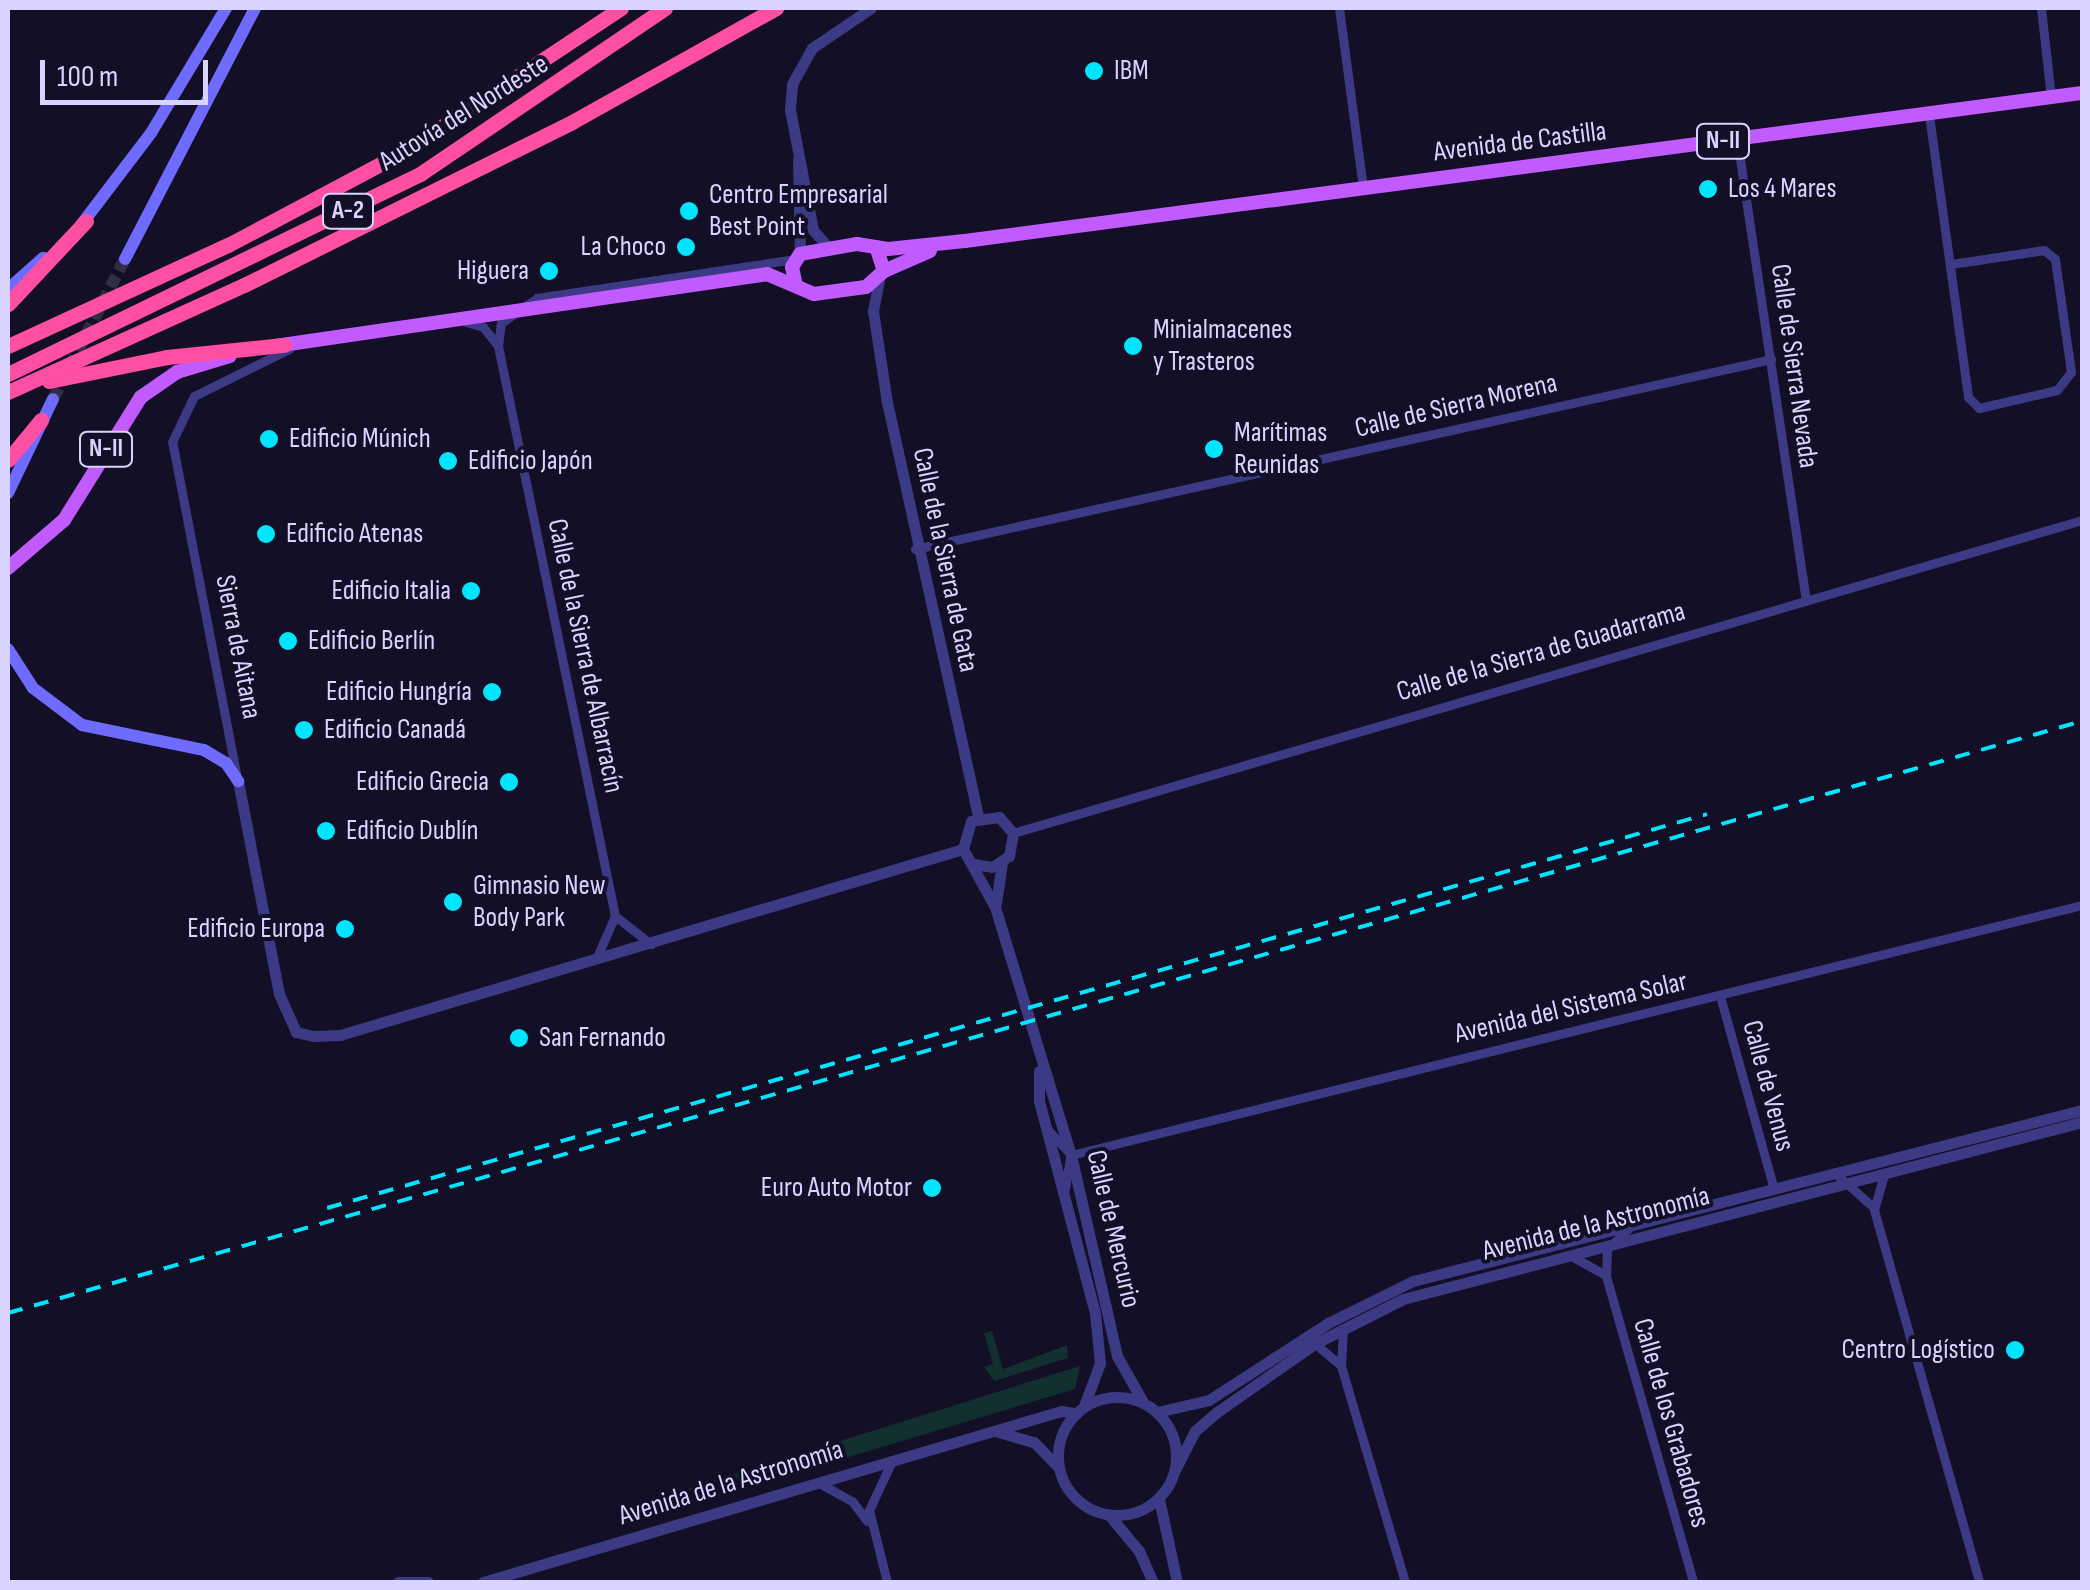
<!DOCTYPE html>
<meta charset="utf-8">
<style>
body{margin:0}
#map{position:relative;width:2090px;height:1590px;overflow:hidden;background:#130f26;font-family:"Sofia Sans Condensed",sans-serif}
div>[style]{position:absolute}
.green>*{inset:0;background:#12302f}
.secondary-tunnel>*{height:12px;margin-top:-6px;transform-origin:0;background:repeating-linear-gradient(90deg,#312d47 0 12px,transparent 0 18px)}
.minor>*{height:9px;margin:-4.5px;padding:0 4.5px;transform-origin:4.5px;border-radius:4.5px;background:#3d3a85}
.tertiary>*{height:11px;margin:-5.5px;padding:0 5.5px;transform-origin:5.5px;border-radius:5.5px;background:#3d3a85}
.tertiary>.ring{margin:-5.5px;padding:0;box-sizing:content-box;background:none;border:11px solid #3d3a85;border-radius:50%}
.secondary>*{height:12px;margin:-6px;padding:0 6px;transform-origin:6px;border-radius:6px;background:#6f6bff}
.primary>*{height:14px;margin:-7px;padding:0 7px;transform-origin:7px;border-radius:7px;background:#c25bff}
.motorway>*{height:15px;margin:-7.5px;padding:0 7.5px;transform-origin:7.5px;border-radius:7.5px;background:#ff4fa3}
.rail>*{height:4px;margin-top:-2px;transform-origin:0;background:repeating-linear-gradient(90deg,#00e5ff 0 15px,transparent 0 27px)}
.dots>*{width:28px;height:28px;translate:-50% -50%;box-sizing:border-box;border:5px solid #130f26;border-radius:50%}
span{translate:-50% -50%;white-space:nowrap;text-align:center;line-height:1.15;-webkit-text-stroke:8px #130f26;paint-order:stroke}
.shield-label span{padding:2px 8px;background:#130f26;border:2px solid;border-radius:8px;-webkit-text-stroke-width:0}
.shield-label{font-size:25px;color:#d9d4ff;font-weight:700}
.poi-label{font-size:28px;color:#d9d4ff}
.left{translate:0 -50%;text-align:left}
.right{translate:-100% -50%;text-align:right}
.street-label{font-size:28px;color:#d9d4ff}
.frame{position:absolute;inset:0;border:10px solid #d9d4ff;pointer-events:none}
.scale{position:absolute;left:40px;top:60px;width:168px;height:45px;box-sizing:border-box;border:5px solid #d9d4ff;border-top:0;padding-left:12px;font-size:30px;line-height:35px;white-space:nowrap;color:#d9d4ff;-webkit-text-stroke:8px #130f26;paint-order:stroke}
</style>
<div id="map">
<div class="green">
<div style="clip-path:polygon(992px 1331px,1003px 1369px,1067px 1345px,1068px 1358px,994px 1381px,984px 1367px,993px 1364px,984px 1333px)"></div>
<div style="clip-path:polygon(1080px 1366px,1075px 1389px,659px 1514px,636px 1505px)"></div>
</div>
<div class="secondary-tunnel">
<div style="left:53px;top:399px;width:157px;rotate:-62.8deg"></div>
</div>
<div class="minor">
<div style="left:1339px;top:8px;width:182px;rotate:82.4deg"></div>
<div style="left:2041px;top:8px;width:90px;rotate:83.6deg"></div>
<div style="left:1929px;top:115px;width:285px;rotate:82.1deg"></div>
<div style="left:1968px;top:397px;width:16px;rotate:45deg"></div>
<div style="left:1979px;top:408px;width:80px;rotate:-13deg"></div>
<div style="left:2057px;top:390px;width:23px;rotate:-52deg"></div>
<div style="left:2071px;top:372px;width:114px;rotate:-98.1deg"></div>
<div style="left:2055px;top:259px;width:14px;rotate:-141deg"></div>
<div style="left:2044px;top:250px;width:94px;rotate:171.4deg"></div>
<div style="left:1737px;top:139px;width:467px;rotate:81.5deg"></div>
<div style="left:466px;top:322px;width:18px;rotate:16deg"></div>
<div style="left:483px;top:327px;width:22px;rotate:51deg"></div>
<div style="left:915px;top:549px;width:877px;rotate:-12.51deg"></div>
<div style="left:236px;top:773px;width:337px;rotate:-100.9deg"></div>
<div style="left:172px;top:442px;width:51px;rotate:-64.4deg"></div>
<div style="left:194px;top:396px;width:106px;rotate:-26.3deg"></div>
<div style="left:1013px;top:833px;width:1114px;rotate:-16.32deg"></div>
<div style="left:615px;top:916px;width:46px;rotate:37.9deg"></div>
<div style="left:596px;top:959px;width:47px;rotate:-66.2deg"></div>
<div style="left:615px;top:916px;width:582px;rotate:-101.6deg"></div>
<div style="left:498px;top:346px;width:23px;rotate:-83deg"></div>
<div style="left:501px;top:323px;width:44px;rotate:-34.8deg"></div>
<div style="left:537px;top:298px;width:260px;rotate:-8.6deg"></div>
<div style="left:1720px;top:996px;width:201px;rotate:74.4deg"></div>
<div style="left:1049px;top:1131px;width:33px;rotate:47deg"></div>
<div style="left:1071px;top:1155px;width:1041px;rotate:-13.89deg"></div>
<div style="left:1835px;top:1173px;width:51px;rotate:41.8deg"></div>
<div style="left:1884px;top:1175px;width:36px;rotate:106deg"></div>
<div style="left:1874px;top:1210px;width:387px;rotate:74.2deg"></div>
<div style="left:1065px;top:1189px;width:32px;rotate:-81deg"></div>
<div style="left:1629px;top:1228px;width:30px;rotate:136deg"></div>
<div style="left:1607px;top:1249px;width:27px;rotate:92deg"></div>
<div style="left:1606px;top:1276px;width:318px;rotate:74.1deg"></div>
<div style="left:1573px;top:1257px;width:37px;rotate:29deg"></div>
<div style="left:1343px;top:1329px;width:37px;rotate:93deg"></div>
<div style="left:1341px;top:1366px;width:225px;rotate:73.5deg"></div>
<div style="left:1313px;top:1342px;width:34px;rotate:40deg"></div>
<div style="left:819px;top:1483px;width:38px;rotate:29deg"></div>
<div style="left:852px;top:1501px;width:25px;rotate:53deg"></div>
<div style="left:887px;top:1582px;width:74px;rotate:-104deg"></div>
<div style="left:869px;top:1510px;width:54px;rotate:-64.9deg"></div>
</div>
<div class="tertiary">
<div style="left:798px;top:159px;width:95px;rotate:88.8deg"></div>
<div style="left:829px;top:248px;width:24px;rotate:-132deg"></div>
<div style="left:813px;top:230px;width:123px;rotate:-100.8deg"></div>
<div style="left:790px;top:109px;width:25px;rotate:-85deg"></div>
<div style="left:792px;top:84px;width:41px;rotate:-60.9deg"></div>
<div style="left:812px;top:48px;width:71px;rotate:-34.1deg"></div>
<div style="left:879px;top:280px;width:32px;rotate:101deg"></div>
<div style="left:873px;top:311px;width:92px;rotate:81.3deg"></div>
<div style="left:887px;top:402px;width:424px;rotate:77.6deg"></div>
<div style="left:238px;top:781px;width:217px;rotate:79.1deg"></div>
<div style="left:279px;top:994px;width:42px;rotate:65.9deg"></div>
<div style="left:296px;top:1032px;width:18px;rotate:13deg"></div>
<div style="left:314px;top:1036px;width:26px;rotate:-2deg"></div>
<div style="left:340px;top:1035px;width:650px;rotate:-16.62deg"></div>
<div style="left:974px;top:864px;width:18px;rotate:9deg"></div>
<div style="left:992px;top:867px;width:20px;rotate:-33deg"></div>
<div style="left:1009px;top:856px;width:23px;rotate:-80deg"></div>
<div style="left:1013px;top:833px;width:21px;rotate:-131deg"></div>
<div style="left:999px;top:817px;width:28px;rotate:172deg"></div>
<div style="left:971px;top:821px;width:29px;rotate:106deg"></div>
<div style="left:963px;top:849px;width:66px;rotate:61.1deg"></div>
<div style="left:995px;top:907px;width:259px;rotate:73deg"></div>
<div style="left:1071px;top:1155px;width:206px;rotate:77.1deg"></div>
<div style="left:1117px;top:1356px;width:53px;rotate:60.5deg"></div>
<div style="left:996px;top:903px;width:40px;rotate:-81.5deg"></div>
<div style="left:1039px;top:1071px;width:30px;rotate:90deg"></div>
<div style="left:1039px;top:1101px;width:219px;rotate:75.2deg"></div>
<div style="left:1095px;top:1313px;width:50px;rotate:84.3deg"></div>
<div style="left:1100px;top:1363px;width:46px;rotate:110.4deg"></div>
<div class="ring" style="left:1058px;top:1397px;width:107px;height:107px"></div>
<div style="left:1157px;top:1412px;width:53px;rotate:-13deg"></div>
<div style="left:1209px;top:1400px;width:142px;rotate:-32.9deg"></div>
<div style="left:1328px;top:1323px;width:95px;rotate:-26.3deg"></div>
<div style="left:1413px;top:1281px;width:691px;rotate:-14.34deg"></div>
<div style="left:998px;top:1432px;width:37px;rotate:16deg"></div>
<div style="left:1034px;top:1442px;width:33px;rotate:46deg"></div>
<div style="left:1175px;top:1470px;width:44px;rotate:-62.9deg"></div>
<div style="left:1195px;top:1431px;width:29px;rotate:-41deg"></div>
<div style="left:1217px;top:1412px;width:121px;rotate:-34.9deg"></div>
<div style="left:1316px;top:1343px;width:97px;rotate:-26.8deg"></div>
<div style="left:1403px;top:1299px;width:702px;rotate:-14.61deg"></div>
<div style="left:1159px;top:1499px;width:85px;rotate:77.8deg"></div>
<div style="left:1109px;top:1515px;width:47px;rotate:50.2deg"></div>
<div style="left:1139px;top:1551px;width:34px;rotate:66deg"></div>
<div style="left:398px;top:1582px;width:30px"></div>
<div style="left:483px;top:1582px;width:603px;rotate:-16.48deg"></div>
<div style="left:1061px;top:1411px;width:15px;rotate:8deg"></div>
</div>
<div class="secondary">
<div style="left:81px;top:225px;width:116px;rotate:-52.7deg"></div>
<div style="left:151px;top:133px;width:146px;rotate:-59deg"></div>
<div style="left:125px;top:259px;width:283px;rotate:-62.6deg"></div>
<div style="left:8px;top:289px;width:47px;rotate:-41.5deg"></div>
<div style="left:8px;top:493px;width:104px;rotate:-64.4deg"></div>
<div style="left:8px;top:649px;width:46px;rotate:57.3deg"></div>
<div style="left:33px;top:688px;width:61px;rotate:37.1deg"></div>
<div style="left:82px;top:725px;width:125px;rotate:11.6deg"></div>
<div style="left:204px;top:750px;width:26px;rotate:31deg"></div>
<div style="left:226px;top:763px;width:22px;rotate:56deg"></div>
</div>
<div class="primary">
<div style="left:884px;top:271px;width:50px;rotate:-23.5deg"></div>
<div style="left:796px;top:286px;width:19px;rotate:-102deg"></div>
<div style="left:792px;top:267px;width:15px;rotate:-58deg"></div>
<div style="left:800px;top:254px;width:58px;rotate:-10deg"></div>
<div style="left:857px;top:244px;width:31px;rotate:9deg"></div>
<div style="left:888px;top:249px;width:77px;rotate:-5.9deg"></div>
<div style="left:965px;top:241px;width:1127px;rotate:-7.55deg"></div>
<div style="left:275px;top:346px;width:497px;rotate:-8.3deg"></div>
<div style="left:767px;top:274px;width:51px;rotate:23.1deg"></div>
<div style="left:814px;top:294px;width:52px;rotate:-7.7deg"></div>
<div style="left:866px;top:287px;width:24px;rotate:-42deg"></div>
<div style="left:884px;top:271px;width:25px;rotate:-108deg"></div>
<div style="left:8px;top:568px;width:74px;rotate:-40.6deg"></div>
<div style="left:64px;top:520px;width:145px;rotate:-58deg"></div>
<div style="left:141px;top:397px;width:44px;rotate:-34.8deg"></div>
<div style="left:177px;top:372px;width:55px;rotate:-16.8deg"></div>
</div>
<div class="motorway">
<div style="left:8px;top:304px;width:114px;rotate:-46.8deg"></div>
<div style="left:8px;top:346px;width:242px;rotate:-24.7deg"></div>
<div style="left:228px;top:245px;width:200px;rotate:-28deg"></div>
<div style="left:405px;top:151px;width:259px;rotate:-33.5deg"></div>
<div style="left:8px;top:374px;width:458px;rotate:-25.9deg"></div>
<div style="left:420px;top:174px;width:296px;rotate:-34.1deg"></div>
<div style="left:49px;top:381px;width:120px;rotate:-11.5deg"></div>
<div style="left:167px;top:357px;width:118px;rotate:-5.9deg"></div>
<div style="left:8px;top:392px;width:259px;rotate:-24.4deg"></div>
<div style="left:244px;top:285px;width:366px;rotate:-26.4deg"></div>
<div style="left:572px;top:122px;width:234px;rotate:-29.2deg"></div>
<div style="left:8px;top:460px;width:52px;rotate:-50.5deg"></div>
</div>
<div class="rail">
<div style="left:327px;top:1208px;width:1435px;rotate:-15.93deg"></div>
<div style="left:8px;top:1313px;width:2157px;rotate:-15.93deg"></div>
</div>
<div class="dots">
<div style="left:1094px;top:71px;background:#00e5ff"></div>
<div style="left:1708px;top:189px;background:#00e5ff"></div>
<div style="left:689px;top:211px;background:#00e5ff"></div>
<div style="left:686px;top:247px;background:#00e5ff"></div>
<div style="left:549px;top:271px;background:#00e5ff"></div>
<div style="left:1133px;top:346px;background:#00e5ff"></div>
<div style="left:269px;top:439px;background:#00e5ff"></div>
<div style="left:1214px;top:449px;background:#00e5ff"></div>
<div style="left:448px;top:461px;background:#00e5ff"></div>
<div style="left:266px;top:534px;background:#00e5ff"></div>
<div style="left:471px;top:591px;background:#00e5ff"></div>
<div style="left:288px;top:641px;background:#00e5ff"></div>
<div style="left:492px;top:692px;background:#00e5ff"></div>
<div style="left:304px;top:730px;background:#00e5ff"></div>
<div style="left:509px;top:782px;background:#00e5ff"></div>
<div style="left:326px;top:831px;background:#00e5ff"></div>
<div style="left:453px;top:902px;background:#00e5ff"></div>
<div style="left:345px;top:929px;background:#00e5ff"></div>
<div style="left:519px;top:1038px;background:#00e5ff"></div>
<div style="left:932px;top:1188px;background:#00e5ff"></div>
<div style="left:2015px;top:1350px;background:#00e5ff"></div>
</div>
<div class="shield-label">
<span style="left:1723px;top:141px">N-II</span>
<span style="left:348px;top:211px">A-2</span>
<span style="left:106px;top:449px">N-II</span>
</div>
<div class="poi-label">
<span class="left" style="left:1114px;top:71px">IBM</span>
<span class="left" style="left:1728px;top:189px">Los 4 Mares</span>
<span class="left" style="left:709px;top:211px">Centro Empresarial<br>Best Point</span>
<span class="right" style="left:666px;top:247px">La Choco</span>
<span class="right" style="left:529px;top:271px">Higuera</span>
<span class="left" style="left:1153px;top:346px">Minialmacenes<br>y Trasteros</span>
<span class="left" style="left:1234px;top:449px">Marítimas<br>Reunidas</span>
<span class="left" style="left:289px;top:439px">Edificio Múnich</span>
<span class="left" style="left:468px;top:461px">Edificio Japón</span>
<span class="left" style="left:286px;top:534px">Edificio Atenas</span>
<span class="right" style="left:451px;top:591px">Edificio Italia</span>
<span class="left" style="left:308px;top:641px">Edificio Berlín</span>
<span class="right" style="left:472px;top:692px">Edificio Hungría</span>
<span class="left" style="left:324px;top:730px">Edificio Canadá</span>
<span class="right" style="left:489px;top:782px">Edificio Grecia</span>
<span class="left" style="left:346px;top:831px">Edificio Dublín</span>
<span class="left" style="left:473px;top:902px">Gimnasio New<br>Body Park</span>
<span class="right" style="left:325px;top:929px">Edificio Europa</span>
<span class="left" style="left:539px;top:1038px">San Fernando</span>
<span class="right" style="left:912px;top:1188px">Euro Auto Motor</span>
<span class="right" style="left:1995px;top:1350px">Centro Logístico</span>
</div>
<div class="street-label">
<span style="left:464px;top:113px;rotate:-32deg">Autovía del Nordeste</span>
<span style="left:1520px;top:142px;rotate:-7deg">Avenida de Castilla</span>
<span style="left:1794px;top:366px;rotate:82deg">Calle de Sierra Nevada</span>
<span style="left:1456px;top:406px;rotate:-13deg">Calle de Sierra Morena</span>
<span style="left:945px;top:560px;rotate:78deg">Calle de la Sierra de Gata</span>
<span style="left:238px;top:647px;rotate:79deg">Sierra de Aitana</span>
<span style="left:1541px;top:652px;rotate:-16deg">Calle de la Sierra de Guadarrama</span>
<span style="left:585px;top:656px;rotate:78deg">Calle de la Sierra de Albarracín</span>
<span style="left:1571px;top:1008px;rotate:-13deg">Avenida del Sistema Solar</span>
<span style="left:1768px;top:1086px;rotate:75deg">Calle de Venus</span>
<span style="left:1596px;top:1224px;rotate:-14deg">Avenida de la Astronomía</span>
<span style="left:1113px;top:1229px;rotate:77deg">Calle de Mercurio</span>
<span style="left:1671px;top:1423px;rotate:74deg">Calle de los Grabadores</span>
<span style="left:731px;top:1483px;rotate:-17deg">Avenida de la Astronomía</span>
</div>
<div class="frame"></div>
<div class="scale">100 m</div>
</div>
